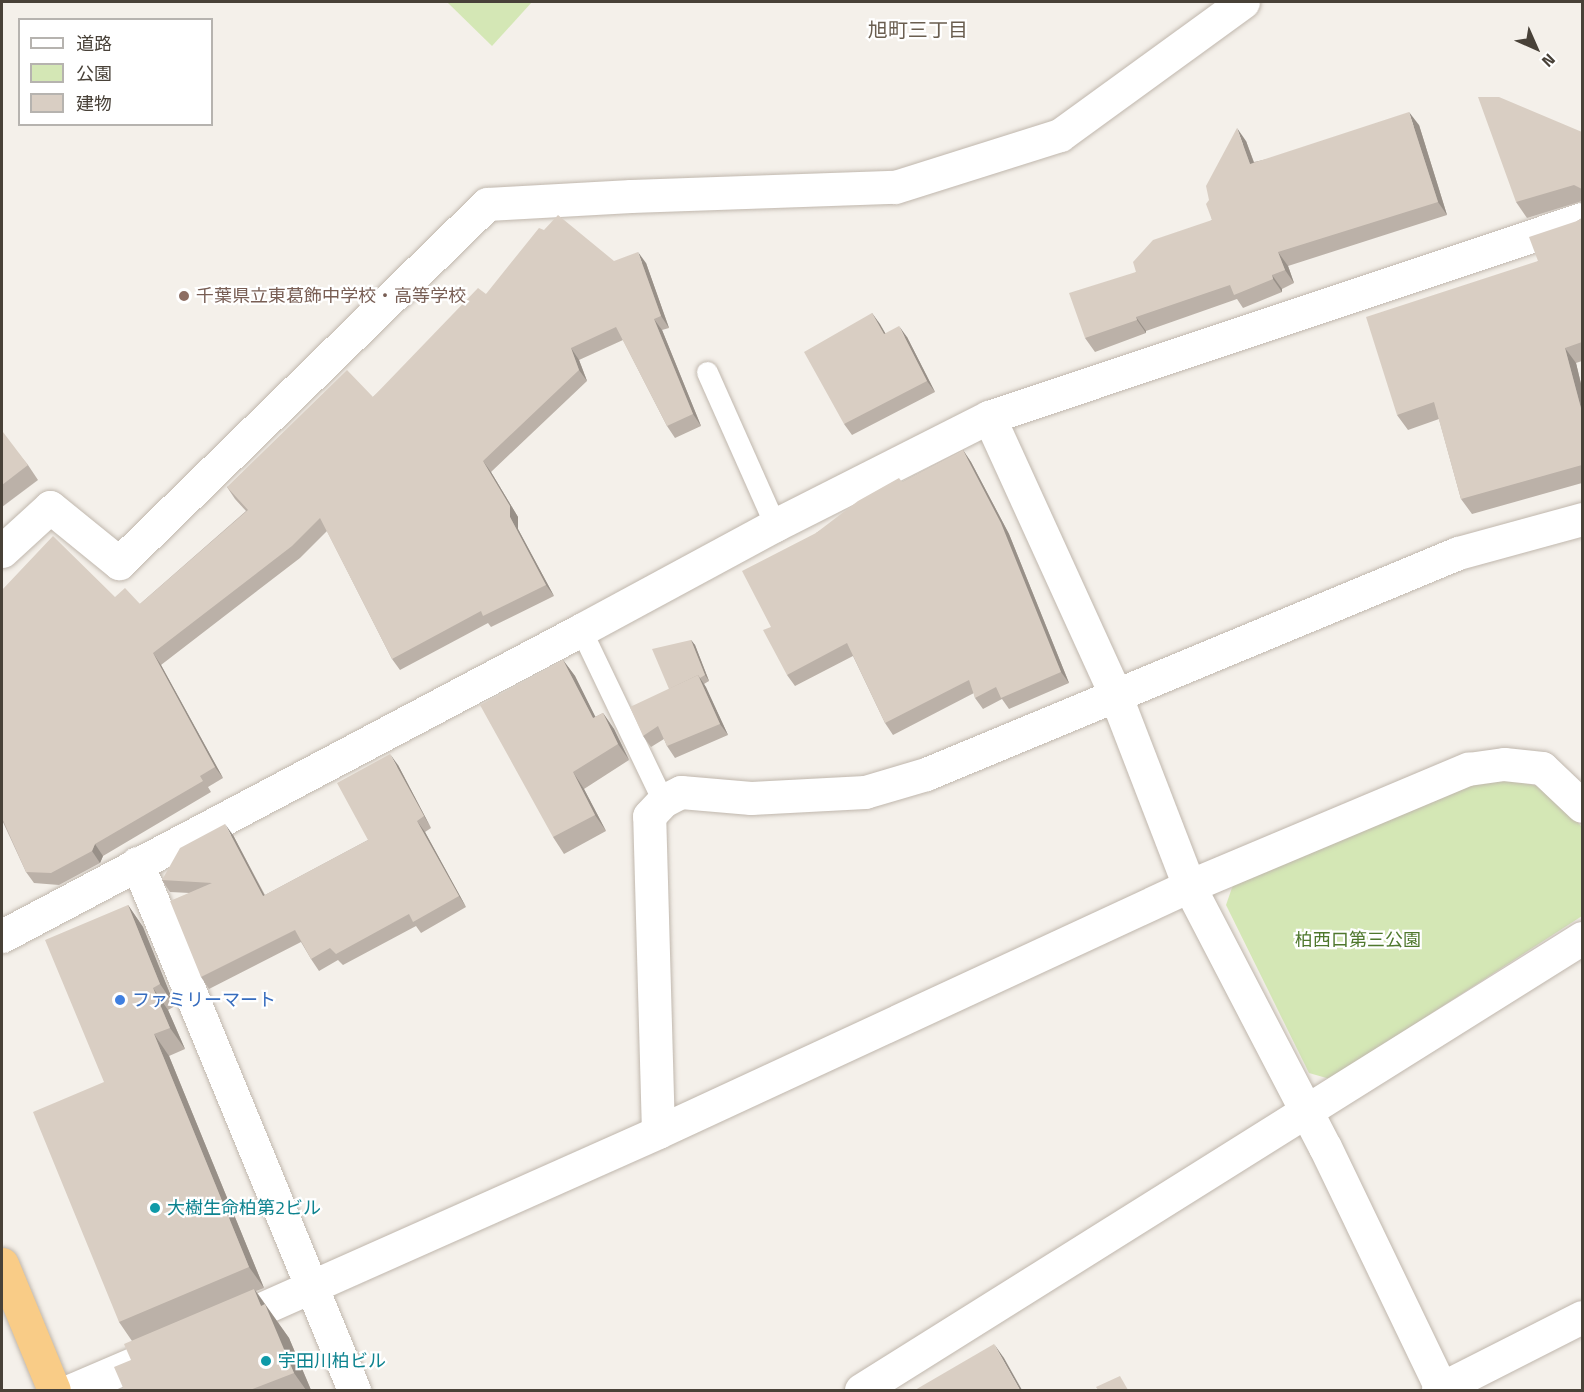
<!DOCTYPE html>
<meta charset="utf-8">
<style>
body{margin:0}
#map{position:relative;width:1584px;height:1392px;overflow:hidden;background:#f4f0ea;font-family:"Titillium Web","Noto Sans JP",sans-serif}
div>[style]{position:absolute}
.green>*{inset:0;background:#d4e7b5}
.roads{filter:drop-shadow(0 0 2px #c0b7ad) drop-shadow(0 0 2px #c0b7ad)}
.service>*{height:21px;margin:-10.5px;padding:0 10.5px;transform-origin:10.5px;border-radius:10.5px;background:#fff}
.minor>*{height:33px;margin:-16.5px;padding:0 16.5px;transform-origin:16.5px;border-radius:16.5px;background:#fff}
.trunk>*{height:33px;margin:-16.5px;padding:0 16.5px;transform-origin:16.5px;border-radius:16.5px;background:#f9cc87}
.wall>*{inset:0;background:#bbb1a8}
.shaded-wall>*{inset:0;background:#989088}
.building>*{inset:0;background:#d9cec3}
.dots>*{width:16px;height:16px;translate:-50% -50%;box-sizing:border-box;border:3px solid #fff;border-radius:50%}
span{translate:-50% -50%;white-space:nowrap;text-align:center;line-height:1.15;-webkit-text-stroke:4.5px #fff;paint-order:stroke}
.education-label{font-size:18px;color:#785e54}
.left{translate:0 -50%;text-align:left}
.park-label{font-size:18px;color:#4f782d}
.shop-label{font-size:18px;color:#366cbe}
.culture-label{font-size:18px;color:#0d838f}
.neighbourhood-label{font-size:20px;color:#6a5e50}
.frame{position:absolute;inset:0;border:3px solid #484138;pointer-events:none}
.legend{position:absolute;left:18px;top:18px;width:195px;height:108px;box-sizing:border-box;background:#fff;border:2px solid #b6b3af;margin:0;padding:8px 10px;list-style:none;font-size:18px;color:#484138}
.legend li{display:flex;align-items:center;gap:12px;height:30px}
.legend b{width:30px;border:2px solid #b6b3af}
.north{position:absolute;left:1506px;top:18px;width:60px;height:60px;-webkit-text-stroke:4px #fff;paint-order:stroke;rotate:135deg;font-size:16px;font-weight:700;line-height:24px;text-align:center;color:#484138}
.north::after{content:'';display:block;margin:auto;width:21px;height:27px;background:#484138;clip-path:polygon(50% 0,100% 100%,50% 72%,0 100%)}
</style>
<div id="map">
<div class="green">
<div style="clip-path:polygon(447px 2px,532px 2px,492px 46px)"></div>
<div style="clip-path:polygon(1504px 778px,1541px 787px,1563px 805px,1581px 826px,1582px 916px,1330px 1079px,1309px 1073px,1226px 905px,1234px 882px,1475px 782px)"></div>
</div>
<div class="roads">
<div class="service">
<div style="left:707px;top:372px;width:167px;rotate:66deg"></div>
<div style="left:581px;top:630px;width:190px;rotate:64.4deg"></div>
</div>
<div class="minor">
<div style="left:989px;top:417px;width:304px;rotate:65.5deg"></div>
<div style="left:1115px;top:694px;width:206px;rotate:68.9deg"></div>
<div style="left:1189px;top:886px;width:294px;rotate:62.5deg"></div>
<div style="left:1325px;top:1147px;width:270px;rotate:64.3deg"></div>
<div style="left:2px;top:551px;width:65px;rotate:-42.5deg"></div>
<div style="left:50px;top:507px;width:89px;rotate:39.1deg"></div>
<div style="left:119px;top:563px;width:514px;rotate:-44.29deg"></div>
<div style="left:487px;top:204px;width:144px;rotate:-3.2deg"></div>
<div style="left:631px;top:196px;width:264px;rotate:-2deg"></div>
<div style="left:895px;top:187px;width:173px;rotate:-17.5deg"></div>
<div style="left:1060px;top:135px;width:226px;rotate:-36deg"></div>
<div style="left:137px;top:863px;width:570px;rotate:67.62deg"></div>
<div style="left:2px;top:936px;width:655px;rotate:-27.86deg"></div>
<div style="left:581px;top:630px;width:221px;rotate:-28.4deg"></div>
<div style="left:775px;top:525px;width:240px;rotate:-26.8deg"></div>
<div style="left:989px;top:417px;width:625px;rotate:-18.46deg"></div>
<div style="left:658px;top:1132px;width:585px;rotate:-24.86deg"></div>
<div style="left:1189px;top:886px;width:303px;rotate:-22.8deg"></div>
<div style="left:1468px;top:769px;width:36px;rotate:-8deg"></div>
<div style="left:1504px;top:764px;width:38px;rotate:6deg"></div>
<div style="left:1542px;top:768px;width:55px;rotate:43.5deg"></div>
<div style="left:225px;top:1325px;width:474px;rotate:-24deg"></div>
<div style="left:658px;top:1132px;width:316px;rotate:-91.6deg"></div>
<div style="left:649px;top:816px;width:21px;rotate:-47deg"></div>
<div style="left:663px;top:801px;width:20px;rotate:-27deg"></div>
<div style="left:681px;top:792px;width:70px;rotate:4.9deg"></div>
<div style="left:751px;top:798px;width:114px;rotate:-3deg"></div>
<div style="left:865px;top:792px;width:64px;rotate:-16.4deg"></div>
<div style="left:926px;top:774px;width:576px;rotate:-22.56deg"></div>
<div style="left:1458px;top:553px;width:129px;rotate:-15.3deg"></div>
<div style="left:72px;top:1390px;width:94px;rotate:-23.3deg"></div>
<div style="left:861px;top:1390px;width:851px;rotate:-32.08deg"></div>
<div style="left:1438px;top:1390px;width:161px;rotate:-26.9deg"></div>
</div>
<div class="trunk">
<div style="left:2px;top:1264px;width:136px;rotate:67.6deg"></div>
</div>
</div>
<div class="wall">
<div style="clip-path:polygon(1419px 125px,1447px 215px,1288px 266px,1294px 283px,1282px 289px,1282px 292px,1243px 308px,1237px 299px,1146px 331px,1146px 333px,1095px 352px,1085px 338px,1136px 272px,1212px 220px,1209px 200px,1246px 141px,1254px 162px)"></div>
<div style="clip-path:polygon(1582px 132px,1582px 201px,1527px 218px,1516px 202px)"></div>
<div style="clip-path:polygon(1582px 218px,1582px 361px,1576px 363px,1582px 388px,1582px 483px,1472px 514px,1461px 499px,1439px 419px,1408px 430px,1397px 415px,1538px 261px,1577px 221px)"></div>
<div style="clip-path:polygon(614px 261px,646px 263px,669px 328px,662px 330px,701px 426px,675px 438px,667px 426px,623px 340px,579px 360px,587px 381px,491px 472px,518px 517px,518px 529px,554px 596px,491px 627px,488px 623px,400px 670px,392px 659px,327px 531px,300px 558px,161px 665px,223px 778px,208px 787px,211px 792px,103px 856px,100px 863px,59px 885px,34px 883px,26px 872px,2px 820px,2px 821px,2px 590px,115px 597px,140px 604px,246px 511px,235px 499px,227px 487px,373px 397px,486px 294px)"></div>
<div style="clip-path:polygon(872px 313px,885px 333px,907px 337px,935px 392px,852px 435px,844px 424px)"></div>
<div style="clip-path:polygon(2px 434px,28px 465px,38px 480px,2px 507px)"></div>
<div style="clip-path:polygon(963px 450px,971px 462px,1009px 534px,1069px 683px,1009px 709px,1002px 699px,983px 709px,975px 698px,974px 693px,893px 735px,885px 723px,853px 656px,795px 686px,787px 675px,816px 533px,902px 482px)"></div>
<div style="clip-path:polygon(691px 640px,695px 645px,709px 681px,704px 684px,728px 735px,675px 758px,667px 746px,664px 739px,651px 747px,643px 736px,669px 689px)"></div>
<div style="clip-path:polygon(563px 660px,575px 676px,595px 717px,603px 713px,614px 729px,629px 760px,584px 789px,606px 831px,564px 854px,553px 837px)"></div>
<div style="clip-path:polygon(398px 765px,431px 828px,425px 832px,466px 907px,421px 933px,416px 926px,343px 965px,338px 960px,319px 971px,311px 959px,301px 942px,209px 989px,201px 977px,190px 893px,170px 892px,162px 880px,233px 835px,265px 895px,368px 840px)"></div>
<div style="clip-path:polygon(128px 905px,143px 927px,175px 1006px,168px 1010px,185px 1049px,169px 1056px,264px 1288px,256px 1291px,289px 1338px,311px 1390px,124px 1390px,131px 1360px,132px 1341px,119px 1322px,104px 1082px)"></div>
</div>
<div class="shaded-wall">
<div style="clip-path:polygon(1409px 112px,1419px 125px,1447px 215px,1438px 202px)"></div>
<div style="clip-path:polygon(1237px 128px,1246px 141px,1259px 177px,1250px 164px)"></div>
<div style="clip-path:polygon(638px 252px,646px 263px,669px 328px,661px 316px)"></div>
<div style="clip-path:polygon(1278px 252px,1288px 266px,1294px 283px,1285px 270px)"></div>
<div style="clip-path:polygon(1272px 275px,1282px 289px,1282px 292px,1273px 279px)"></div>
<div style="clip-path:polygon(872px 313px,880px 324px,892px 345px,884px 334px)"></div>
<div style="clip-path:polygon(1136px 317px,1146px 331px,1146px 333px,1137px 320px)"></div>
<div style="clip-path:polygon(654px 319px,662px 330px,701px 426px,693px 414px)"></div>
<div style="clip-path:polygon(899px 326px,907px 337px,935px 392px,927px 381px)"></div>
<div style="clip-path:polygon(571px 348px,579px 360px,587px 381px,579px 370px)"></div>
<div style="clip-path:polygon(1565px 348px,1576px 363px,1582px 388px,1582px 412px)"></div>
<div style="clip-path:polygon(963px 450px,971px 462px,1009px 534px,1069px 683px,1061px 672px)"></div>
<div style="clip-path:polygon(483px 461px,491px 472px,518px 517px,518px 529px,554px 596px,546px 585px,510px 517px)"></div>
<div style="clip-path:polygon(691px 640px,695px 645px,709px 681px,705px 675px)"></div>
<div style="clip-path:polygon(153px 653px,161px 665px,223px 778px,215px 767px)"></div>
<div style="clip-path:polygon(563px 660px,575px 676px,604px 734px,593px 718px)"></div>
<div style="clip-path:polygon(698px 675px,706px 687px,728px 735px,720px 724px)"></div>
<div style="clip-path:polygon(603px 713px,614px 729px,629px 760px,618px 744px)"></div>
<div style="clip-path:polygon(390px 754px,398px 765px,431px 828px,424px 816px)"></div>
<div style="clip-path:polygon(573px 772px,584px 789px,606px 831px,595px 815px)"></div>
<div style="clip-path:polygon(417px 821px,425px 832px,466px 907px,459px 896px)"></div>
<div style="clip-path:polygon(225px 824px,233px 835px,271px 908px,263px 896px)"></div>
<div style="clip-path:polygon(95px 844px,103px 856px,100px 863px,92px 851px)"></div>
<div style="clip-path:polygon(128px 905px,143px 927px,175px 1006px,160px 984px)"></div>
<div style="clip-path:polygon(153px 988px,168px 1010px,185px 1049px,170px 1028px)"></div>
<div style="clip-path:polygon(154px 1034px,169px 1056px,264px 1288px,249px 1267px)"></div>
<div style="clip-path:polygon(254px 1289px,289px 1338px,311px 1390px,306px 1390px,294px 1373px,261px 1306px)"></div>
<div style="clip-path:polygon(994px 1344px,1004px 1358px,1022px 1390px,1020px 1390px)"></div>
</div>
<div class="building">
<div style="clip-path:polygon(1478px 97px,1499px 97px,1582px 132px,1582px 189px,1574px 185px,1516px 202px)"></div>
<div style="clip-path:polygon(1409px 112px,1438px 202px,1278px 252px,1285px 270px,1272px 275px,1273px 279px,1234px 295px,1230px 285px,1136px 317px,1137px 320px,1085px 338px,1069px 293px,1136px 272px,1133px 262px,1153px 240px,1212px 220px,1206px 204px,1209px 200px,1206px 186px,1237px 128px,1250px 164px)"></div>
<div style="clip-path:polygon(558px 215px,614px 261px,638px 252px,661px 316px,654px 319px,693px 414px,667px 426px,616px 327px,571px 348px,579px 370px,483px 461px,510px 506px,510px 517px,546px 585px,483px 616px,481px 611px,392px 659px,320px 518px,292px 546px,153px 653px,215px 767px,200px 776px,203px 781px,95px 844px,92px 851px,51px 873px,26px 872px,2px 818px,2px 590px,53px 536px,115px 597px,125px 588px,140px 604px,248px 510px,227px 487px,347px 370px,373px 397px,478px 288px,486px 294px,539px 228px,544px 230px)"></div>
<div style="clip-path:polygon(1582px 218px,1582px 342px,1565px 348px,1582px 412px,1582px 465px,1461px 499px,1434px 402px,1397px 415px,1366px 317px,1538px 261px,1529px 237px,1577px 221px)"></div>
<div style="clip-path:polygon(872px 313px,884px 334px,899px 326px,927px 381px,844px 424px,804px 352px)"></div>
<div style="clip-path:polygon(3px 432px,28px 465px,2px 485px,2px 434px)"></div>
<div style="clip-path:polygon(963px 450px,1001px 523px,1061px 672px,1001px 698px,996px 687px,975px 698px,969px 680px,885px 723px,847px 643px,787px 675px,763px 630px,771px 627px,742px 571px,816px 533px,858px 501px,899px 478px,902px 482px)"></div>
<div style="clip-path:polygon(691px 640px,705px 675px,700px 678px,698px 675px,669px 689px,652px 649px)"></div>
<div style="clip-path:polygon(563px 660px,593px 718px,603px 713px,618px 744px,573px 772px,595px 815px,553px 837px,480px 705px)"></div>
<div style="clip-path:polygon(698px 675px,720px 724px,667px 746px,658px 726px,643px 736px,630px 707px)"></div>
<div style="clip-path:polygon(390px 754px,424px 816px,417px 821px,459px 896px,413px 922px,409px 914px,336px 954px,330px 948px,311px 959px,295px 930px,201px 977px,170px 901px,212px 883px,162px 880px,180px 848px,225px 824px,263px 896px,368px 840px,337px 783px)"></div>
<div style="clip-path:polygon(128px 905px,160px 984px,153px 988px,170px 1028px,154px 1034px,249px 1267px,119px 1322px,33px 1112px,104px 1082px,45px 940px)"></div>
<div style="clip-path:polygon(254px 1289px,261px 1306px,265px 1304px,294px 1373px,250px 1390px,124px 1390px,114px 1367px,131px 1360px,124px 1344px)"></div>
<div style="clip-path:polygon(994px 1344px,1020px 1390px,915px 1390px)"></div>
<div style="clip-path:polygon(1120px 1376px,1128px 1390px,1098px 1390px,1096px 1387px)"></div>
</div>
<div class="dots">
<div style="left:184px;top:296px;background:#8d6e63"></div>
<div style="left:120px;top:1000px;background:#3f7fe0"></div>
<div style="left:155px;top:1208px;background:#0f9aa8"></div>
<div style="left:266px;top:1361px;background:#0f9aa8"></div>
</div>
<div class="education-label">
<span class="left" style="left:196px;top:296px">千葉県立東葛飾中学校・高等学校</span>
</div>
<div class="park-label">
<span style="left:1358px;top:940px">柏西口第三公園</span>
</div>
<div class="shop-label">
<span class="left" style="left:132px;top:1000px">ファミリーマート</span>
</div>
<div class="culture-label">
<span class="left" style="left:167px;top:1208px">大樹生命柏第2ビル</span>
<span class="left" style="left:278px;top:1361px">宇田川柏ビル</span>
</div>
<div class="neighbourhood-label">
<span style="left:918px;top:29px">旭町三丁目</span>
</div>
<div class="frame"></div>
<ul class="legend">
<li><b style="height:8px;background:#fff"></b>道路</li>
<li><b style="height:16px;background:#d4e7b5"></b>公園</li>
<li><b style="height:16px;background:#d9cec3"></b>建物</li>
</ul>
<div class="north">N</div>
</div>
